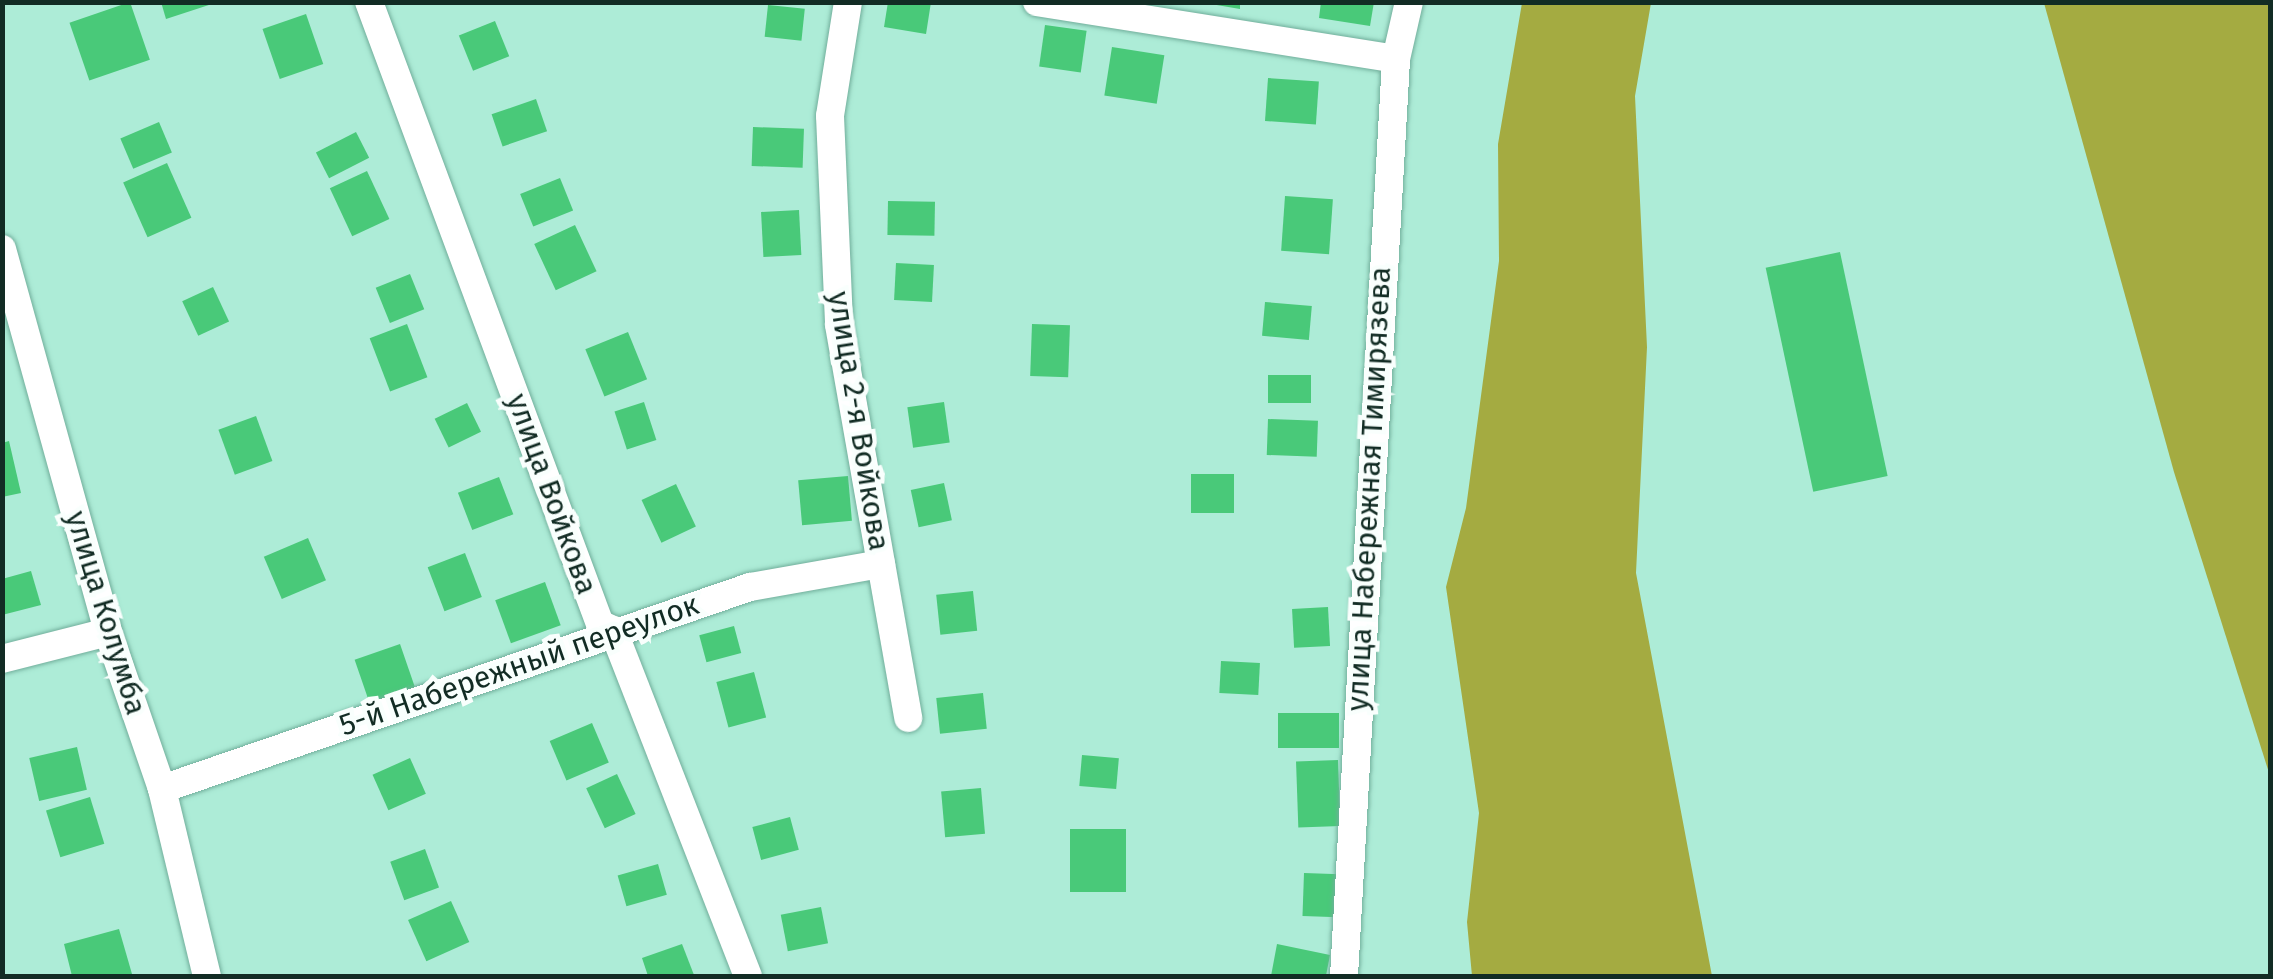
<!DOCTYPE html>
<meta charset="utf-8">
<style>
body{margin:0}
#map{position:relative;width:2273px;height:979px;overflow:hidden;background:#adecd7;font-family:"Fira Sans",sans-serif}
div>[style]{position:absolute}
.water>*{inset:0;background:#a4ab41}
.building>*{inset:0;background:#49c979;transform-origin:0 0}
.roads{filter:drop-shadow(0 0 2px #71ae9b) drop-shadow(0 0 2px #71ae9b)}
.street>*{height:28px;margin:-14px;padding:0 14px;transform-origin:14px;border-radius:14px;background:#fff}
span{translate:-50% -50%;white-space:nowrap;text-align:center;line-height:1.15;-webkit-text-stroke:9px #f9fffd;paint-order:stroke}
.street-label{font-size:30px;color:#122c24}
.frame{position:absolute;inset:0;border:5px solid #122c24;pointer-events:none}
</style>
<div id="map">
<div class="water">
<div style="clip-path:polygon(1522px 3px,1651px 3px,1635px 96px,1647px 347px,1636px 573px,1712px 976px,1472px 976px,1467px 922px,1479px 813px,1446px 587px,1466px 508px,1499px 261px,1498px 144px)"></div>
<div style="clip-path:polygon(2044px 3px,2270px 3px,2270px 776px,2174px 472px)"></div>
</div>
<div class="building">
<div style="left:130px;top:2px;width:61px;height:64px;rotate:71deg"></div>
<div style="clip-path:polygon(161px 2px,215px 2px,215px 3px,166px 19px)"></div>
<div style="clip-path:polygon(888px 2px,931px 2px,926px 34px,884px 27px)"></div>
<div style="clip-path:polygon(1199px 2px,1240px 2px,1240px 9px)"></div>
<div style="clip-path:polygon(1321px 2px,1374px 2px,1370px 26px,1319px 18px)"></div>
<div style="left:768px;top:5px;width:37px;height:32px;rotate:6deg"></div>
<div style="left:306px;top:14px;width:53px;height:46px;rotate:71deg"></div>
<div style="left:495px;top:21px;width:38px;height:39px;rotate:68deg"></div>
<div style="left:1045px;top:25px;width:42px;height:42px;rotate:8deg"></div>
<div style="left:1112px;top:47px;width:53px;height:49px;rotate:9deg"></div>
<div style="left:1268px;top:78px;width:51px;height:43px;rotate:4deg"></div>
<div style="left:536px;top:99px;width:34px;height:47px;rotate:71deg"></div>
<div style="left:159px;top:122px;width:33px;height:42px;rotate:67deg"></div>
<div style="left:753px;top:127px;width:51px;height:39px;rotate:2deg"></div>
<div style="left:356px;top:132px;width:29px;height:45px;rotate:63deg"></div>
<div style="left:167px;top:163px;width:60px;height:48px;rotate:66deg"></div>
<div style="left:367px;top:171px;width:53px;height:41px;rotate:65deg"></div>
<div style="left:560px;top:178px;width:35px;height:43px;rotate:68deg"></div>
<div style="left:1285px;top:196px;width:48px;height:55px;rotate:4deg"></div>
<div style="left:888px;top:201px;width:47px;height:34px;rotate:1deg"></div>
<div style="left:799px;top:210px;width:45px;height:38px;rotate:87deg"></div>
<div style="left:575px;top:225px;width:51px;height:45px;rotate:65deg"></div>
<div style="left:1840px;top:252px;width:229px;height:76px;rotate:78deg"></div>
<div style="left:896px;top:263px;width:38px;height:37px;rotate:3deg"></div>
<div style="left:410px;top:274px;width:38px;height:37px;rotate:68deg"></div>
<div style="left:213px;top:287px;width:38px;height:34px;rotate:65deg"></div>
<div style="left:1265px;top:302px;width:47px;height:34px;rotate:5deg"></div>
<div style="left:407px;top:324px;width:57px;height:40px;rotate:69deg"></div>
<div style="left:1032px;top:324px;width:38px;height:52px;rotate:2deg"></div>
<div style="left:628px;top:332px;width:51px;height:46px;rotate:68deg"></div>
<div style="left:1311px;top:375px;width:28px;height:43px;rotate:90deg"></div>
<div style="left:644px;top:402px;width:40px;height:31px;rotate:72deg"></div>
<div style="left:944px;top:402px;width:41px;height:37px;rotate:82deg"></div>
<div style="left:467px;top:403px;width:32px;height:36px;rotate:64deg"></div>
<div style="left:256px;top:416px;width:48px;height:40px;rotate:70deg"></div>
<div style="left:1268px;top:419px;width:50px;height:36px;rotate:2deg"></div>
<div style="clip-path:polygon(9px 441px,21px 493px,2px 497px,2px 443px)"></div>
<div style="left:1234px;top:474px;width:39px;height:43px;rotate:90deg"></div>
<div style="left:848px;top:476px;width:45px;height:50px;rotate:85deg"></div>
<div style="left:499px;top:477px;width:40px;height:44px;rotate:69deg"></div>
<div style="left:944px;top:483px;width:38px;height:34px;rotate:78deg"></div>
<div style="left:676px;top:484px;width:47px;height:38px;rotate:65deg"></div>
<div style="left:308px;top:538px;width:46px;height:48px;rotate:67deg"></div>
<div style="left:465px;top:553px;width:47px;height:40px;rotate:69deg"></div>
<div style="clip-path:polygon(31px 571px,41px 605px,2px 615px,2px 579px)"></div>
<div style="left:545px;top:582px;width:46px;height:53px;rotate:70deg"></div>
<div style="left:973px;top:591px;width:40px;height:37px;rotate:84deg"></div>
<div style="left:1328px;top:607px;width:39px;height:36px;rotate:87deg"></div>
<div style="left:734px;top:626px;width:28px;height:36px;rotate:75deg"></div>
<div style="left:400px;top:644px;width:53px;height:48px;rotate:71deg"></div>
<div style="left:1221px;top:661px;width:39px;height:32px;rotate:3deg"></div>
<div style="left:754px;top:672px;width:47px;height:39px;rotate:75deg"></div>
<div style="left:983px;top:693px;width:36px;height:47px;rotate:84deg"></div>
<div style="left:1278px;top:713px;width:61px;height:35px"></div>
<div style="left:592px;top:723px;width:43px;height:46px;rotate:67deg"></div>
<div style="left:77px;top:747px;width:44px;height:49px;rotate:77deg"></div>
<div style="left:1082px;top:755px;width:37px;height:31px;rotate:5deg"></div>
<div style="left:410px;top:758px;width:39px;height:41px;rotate:66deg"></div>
<div style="left:1338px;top:760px;width:66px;height:42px;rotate:88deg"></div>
<div style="left:617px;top:774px;width:44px;height:34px;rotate:65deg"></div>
<div style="left:981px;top:788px;width:46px;height:40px;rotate:85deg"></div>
<div style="left:90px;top:797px;width:49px;height:46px;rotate:73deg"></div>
<div style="left:790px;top:817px;width:34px;height:39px;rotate:75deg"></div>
<div style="left:1070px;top:829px;width:56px;height:63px"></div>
<div style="left:425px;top:849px;width:41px;height:37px;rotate:70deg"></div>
<div style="left:658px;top:864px;width:32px;height:42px;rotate:74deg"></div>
<div style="left:1304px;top:873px;width:36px;height:43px;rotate:2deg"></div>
<div style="left:451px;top:901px;width:45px;height:47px;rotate:66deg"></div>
<div style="left:821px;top:907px;width:37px;height:41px;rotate:79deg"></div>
<div style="clip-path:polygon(119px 929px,132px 974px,72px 976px,64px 944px)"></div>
<div style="clip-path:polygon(682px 944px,694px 975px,648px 976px,642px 958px)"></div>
<div style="clip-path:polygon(1277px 944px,1330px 955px,1326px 976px,1271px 976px)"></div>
</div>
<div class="roads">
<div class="street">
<div style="left:369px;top:2px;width:664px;rotate:69.63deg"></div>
<div style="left:600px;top:624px;width:14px;rotate:25deg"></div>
<div style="left:613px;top:630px;width:371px;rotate:68.7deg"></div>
<div style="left:848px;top:2px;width:115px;rotate:99deg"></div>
<div style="left:830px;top:116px;width:209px;rotate:87.5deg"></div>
<div style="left:839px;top:325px;width:399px;rotate:80deg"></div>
<div style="left:1037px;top:2px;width:363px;rotate:9deg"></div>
<div style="left:2px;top:249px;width:397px;rotate:74.5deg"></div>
<div style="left:108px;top:632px;width:166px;rotate:71deg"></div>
<div style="left:162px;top:789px;width:192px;rotate:76.5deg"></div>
<div style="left:2px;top:659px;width:109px;rotate:-14.3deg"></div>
<div style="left:162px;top:789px;width:622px;rotate:-18.96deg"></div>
<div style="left:750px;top:587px;width:133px;rotate:-10deg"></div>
<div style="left:1344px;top:976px;width:918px;rotate:-86.75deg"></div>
<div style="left:1396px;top:59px;width:58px;rotate:-77.2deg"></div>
</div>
</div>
<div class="street-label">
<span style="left:859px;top:421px;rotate:81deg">улица 2-я Войкова</span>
<span style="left:1369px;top:489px;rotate:-87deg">улица Набережная Тимирязева</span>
<span style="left:552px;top:494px;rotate:70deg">улица Войкова</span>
<span style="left:106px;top:613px;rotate:73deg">улица Колумба</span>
<span style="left:519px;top:665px;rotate:-19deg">5-й Набережный переулок</span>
</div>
<div class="frame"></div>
</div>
